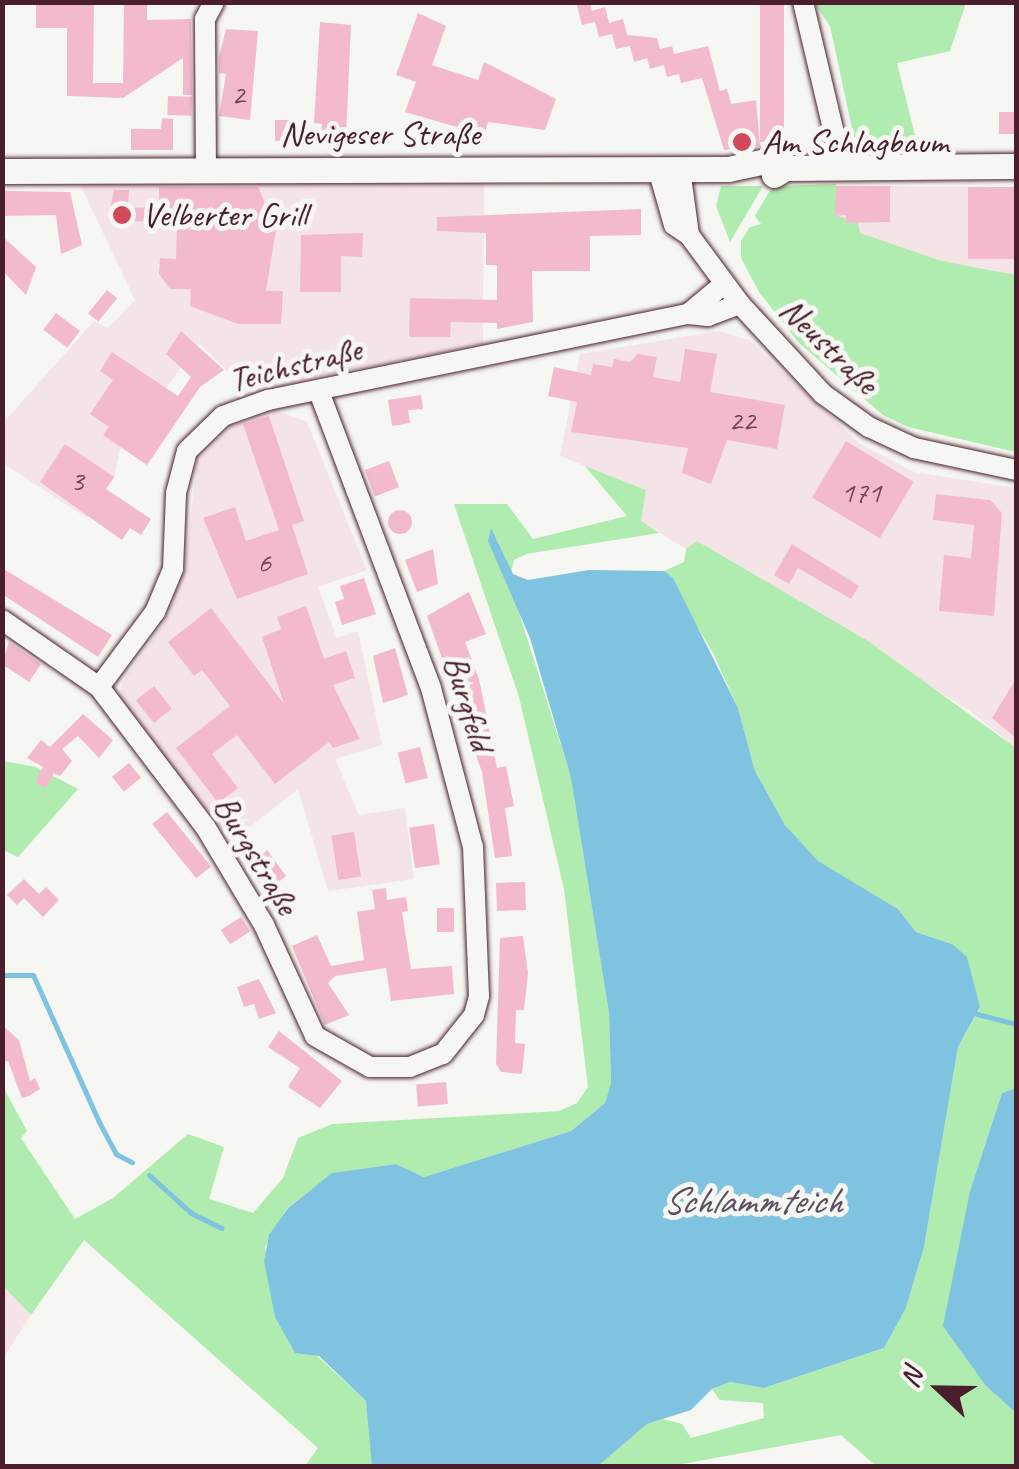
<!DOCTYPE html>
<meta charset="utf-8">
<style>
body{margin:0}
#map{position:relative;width:1019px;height:1469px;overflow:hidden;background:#f6f6f2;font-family:Caveat,sans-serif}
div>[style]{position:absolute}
.built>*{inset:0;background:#f5e4e7}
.green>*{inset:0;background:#b0ebaf}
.water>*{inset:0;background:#80c3e1}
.stream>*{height:5px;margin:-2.5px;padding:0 2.5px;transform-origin:2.5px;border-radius:2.5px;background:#80c3e1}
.building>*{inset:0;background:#f3bace;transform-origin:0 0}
.round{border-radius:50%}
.roads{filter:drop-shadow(0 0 2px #4a1f2b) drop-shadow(0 0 2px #4a1f2b)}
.minor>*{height:20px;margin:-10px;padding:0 10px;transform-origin:10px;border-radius:10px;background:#f6f6f2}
.major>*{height:25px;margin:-12.5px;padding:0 12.5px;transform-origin:12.5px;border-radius:12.5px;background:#f6f6f2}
.dots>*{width:28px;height:28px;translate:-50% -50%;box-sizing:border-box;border:5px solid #f6f6f2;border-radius:50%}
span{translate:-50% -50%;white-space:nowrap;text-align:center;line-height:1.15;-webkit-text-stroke:10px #f6f6f2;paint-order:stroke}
.number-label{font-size:30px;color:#744654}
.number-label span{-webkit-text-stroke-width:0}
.street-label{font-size:35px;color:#4a1f2b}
.poi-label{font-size:35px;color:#4a1f2b}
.left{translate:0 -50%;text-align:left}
.water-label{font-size:38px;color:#5a5062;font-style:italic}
.frame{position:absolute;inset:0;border:5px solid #4a1f2b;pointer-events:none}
.north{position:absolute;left:889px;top:1339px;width:100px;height:100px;-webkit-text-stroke:8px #f6f6f2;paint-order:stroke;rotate:292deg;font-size:28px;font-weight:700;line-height:40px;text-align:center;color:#4a1f2b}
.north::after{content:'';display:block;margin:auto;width:35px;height:45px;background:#4a1f2b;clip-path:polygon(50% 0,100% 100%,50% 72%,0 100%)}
</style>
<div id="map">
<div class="built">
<div style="clip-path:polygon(484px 183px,483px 344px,247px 390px,199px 343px,120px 450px,114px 478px,87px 518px,3px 463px,3px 423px,94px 321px,108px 328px,135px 300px,80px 184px)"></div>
<div style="clip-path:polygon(836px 186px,1016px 187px,1016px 275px,942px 261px,859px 233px,835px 216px)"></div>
<div style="clip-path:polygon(719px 331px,749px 340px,859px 443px,914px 472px,1016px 488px,1016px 748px,970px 711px,697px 541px,686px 549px,641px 521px,646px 490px,560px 456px,580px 354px)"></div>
<div style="clip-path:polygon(276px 410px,307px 422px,367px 570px,318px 587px,337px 638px,358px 631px,382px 745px,335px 759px,359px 815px,405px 808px,414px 879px,328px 891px,298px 789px,232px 841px,120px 703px,122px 682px,165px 621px,185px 567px,197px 461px,231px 426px)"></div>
<div style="clip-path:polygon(3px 1286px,31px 1315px,3px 1358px)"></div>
</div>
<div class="green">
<div style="clip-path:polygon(814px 3px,966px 3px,950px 51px,897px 63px,918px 147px,856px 147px,830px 26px)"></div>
<div style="clip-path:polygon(836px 184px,836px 215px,858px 223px,860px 233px,942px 261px,1016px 275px,1016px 452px,908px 427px,883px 415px,799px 343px,759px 292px,741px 258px,741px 241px,750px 227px,761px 224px,755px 216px,769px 192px,775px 186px)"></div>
<div style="clip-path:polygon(721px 186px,763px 186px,730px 242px,716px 206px)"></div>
<div style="clip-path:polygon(585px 466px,646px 490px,641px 521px,659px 533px,526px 554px,514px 560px,509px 581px,571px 777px,609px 1013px,611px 1083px,605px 1103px,571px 1131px,424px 1177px,396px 1164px,333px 1173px,287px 1208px,265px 1247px,275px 1317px,366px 1401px,372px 1447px,372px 1466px,305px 1466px,318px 1448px,84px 1240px,31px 1315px,3px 1286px,2px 1085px,27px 1131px,21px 1138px,75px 1219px,113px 1198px,188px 1134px,224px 1147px,209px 1199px,253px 1213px,283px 1178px,298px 1138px,332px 1124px,559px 1111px,577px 1103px,588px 1087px,564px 889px,519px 697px,454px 504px,507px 504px,533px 539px,627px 516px)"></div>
<div style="clip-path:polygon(697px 541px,868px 641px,1016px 748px,1016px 1088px,1002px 1093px,970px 1191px,986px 1386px,1016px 1413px,1016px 1466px,876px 1466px,841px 1435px,671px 1466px,598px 1466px,647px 1424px,663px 1419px,682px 1424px,691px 1438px,764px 1418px,763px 1403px,720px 1400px,712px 1389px,730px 1382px,764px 1388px,884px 1348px,906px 1308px,924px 1247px,958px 1047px,980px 1008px,952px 944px,916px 932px,898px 909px,817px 861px,785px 825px,755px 771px,738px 708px,713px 653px,664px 571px,684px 562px,686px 549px)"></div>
<div style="clip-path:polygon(3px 761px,36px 767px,78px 789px,18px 857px,3px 850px)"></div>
</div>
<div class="water">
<div style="clip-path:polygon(491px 528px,513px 574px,528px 580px,589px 570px,664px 571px,673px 578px,738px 708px,755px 771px,785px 825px,818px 861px,898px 909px,916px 932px,952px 944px,967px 957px,980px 1007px,958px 1047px,924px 1247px,906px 1308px,884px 1348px,764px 1388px,730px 1382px,712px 1389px,691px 1410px,647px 1424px,598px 1466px,372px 1466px,366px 1401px,319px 1356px,295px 1353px,275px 1317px,264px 1261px,269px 1235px,288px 1208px,332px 1173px,396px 1164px,424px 1177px,571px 1131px,605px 1103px,611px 1083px,609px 1013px,571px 778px,530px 638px,488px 541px)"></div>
<div style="clip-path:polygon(1016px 1088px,1016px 1413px,986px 1386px,943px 1326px,970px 1191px,1002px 1093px)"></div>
</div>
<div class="stream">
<div style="left:2px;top:975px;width:31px"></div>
<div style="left:33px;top:975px;width:161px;rotate:65.8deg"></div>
<div style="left:99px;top:1122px;width:36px;rotate:62deg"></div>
<div style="left:116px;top:1154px;width:18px;rotate:27deg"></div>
<div style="left:977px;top:1014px;width:40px;rotate:14.4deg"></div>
<div style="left:149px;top:1175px;width:57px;rotate:42.1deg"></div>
<div style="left:191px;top:1213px;width:34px;rotate:26deg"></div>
</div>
<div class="building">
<div style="clip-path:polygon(36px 2px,94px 2px,93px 83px,123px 83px,124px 2px,147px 2px,147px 20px,191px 19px,192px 95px,183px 95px,183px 58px,123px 98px,67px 96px,67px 28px,36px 28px)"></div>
<div style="clip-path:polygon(576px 2px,590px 2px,592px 11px,605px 7px,609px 23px,623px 19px,627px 35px,657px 38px,660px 49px,672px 46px,674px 54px,708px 46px,720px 91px,727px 89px,731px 104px,756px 100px,760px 146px,724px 150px,702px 78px,681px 83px,679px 74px,667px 77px,664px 65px,650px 69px,647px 58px,634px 62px,630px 46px,616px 49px,612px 34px,599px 37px,595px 22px,582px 25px)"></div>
<div style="left:760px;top:2px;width:24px;height:140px"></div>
<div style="clip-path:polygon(418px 13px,446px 26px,432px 65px,478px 80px,484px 62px,556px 99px,545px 130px,488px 122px,484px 135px,405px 112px,416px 82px,396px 75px)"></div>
<div style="clip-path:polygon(320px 22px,351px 25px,346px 137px,321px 134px,322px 124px,314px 123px)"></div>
<div style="clip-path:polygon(226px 29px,258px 31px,250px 120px,219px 116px,226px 74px,219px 73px,219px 57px)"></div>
<div style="left:168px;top:96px;width:24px;height:19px;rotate:2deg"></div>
<div style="left:999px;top:112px;width:17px;height:22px"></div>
<div style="clip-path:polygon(162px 118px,173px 119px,173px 150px,131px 150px,131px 129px,161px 129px)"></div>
<div style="left:275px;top:120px;width:21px;height:21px"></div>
<div style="clip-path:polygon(836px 186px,890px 186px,890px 222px,846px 223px,846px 215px,835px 216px)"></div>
<div style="clip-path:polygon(159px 187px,258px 187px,276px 229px,266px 291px,283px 291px,281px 324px,238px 324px,190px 306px,191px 289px,170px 289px,159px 274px,160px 258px,176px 259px,177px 223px,108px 220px,114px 190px,129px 190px,128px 208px,159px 207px)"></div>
<div style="left:968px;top:187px;width:48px;height:72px"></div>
<div style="clip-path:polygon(2px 191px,70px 192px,82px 245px,61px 254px,56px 215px,2px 216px)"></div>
<div style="clip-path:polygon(641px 209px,641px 235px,590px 236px,590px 271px,532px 271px,533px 322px,497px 329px,497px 323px,451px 322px,450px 337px,409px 337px,410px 298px,497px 300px,497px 265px,486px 265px,486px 233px,437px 231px,437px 217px)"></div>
<div style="clip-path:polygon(363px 233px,362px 257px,341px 256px,341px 292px,300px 292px,301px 235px)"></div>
<div style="clip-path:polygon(2px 236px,36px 267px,26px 295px,2px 270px)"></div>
<div style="left:107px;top:290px;width:13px;height:30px;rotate:39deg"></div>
<div style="left:56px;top:313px;width:30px;height:21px;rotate:37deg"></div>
<div style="clip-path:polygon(181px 331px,224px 370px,200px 387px,147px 465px,103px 435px,109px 427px,90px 414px,113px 380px,100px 371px,112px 352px,178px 396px,191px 377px,166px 354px)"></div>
<div style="clip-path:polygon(685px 349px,717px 354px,710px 392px,785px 405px,777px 449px,727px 440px,711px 484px,682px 473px,688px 448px,571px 432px,577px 402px,548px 396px,554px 367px,591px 375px,593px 364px,612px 367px,614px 359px,630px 362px,638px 354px,657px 357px,653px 377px,680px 382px)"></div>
<div style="clip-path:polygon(421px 395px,423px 409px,408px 410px,410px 423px,392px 426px,388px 400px)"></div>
<div style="clip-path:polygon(269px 416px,304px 521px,292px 525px,308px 574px,237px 599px,203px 518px,235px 507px,246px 541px,279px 530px,243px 424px)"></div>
<div style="left:846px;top:441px;width:79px;height:66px;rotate:31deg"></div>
<div style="clip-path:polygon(65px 444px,114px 477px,106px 489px,151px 519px,141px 535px,130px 528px,122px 540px,40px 482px)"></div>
<div style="left:389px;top:461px;width:28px;height:26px;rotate:69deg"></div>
<div style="clip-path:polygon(936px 494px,990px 500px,1002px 513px,994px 616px,939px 611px,944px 555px,971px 558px,974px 525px,933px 520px)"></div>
<div class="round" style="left:388px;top:510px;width:24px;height:24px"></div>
<div style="clip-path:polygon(792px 544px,859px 586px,851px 599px,798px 568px,789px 584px,774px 575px)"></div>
<div style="clip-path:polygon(433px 549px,438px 584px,417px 592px,405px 560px)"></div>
<div style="clip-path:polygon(2px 568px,112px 635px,98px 657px,2px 594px)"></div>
<div style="clip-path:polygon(364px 578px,376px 614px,342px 625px,335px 602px,344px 599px,340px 586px)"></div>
<div style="clip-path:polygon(469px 592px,486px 634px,465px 642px,479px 679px,497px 768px,506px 766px,514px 806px,505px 808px,512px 856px,495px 858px,482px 772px,427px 616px)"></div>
<div style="clip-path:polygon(306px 606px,324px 659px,346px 651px,355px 678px,333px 685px,360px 739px,333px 748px,329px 742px,275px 784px,237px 735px,212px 754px,238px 788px,218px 803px,176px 748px,230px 706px,202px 670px,194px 676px,168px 642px,211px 608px,284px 704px,262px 637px,281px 629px,277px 617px)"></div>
<div style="clip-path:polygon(9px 642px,41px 664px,29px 682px,2px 664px)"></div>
<div style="clip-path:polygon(395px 648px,408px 695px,383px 703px,373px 656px)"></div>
<div style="clip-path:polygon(1016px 679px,1016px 738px,992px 718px)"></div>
<div style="left:154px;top:686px;width:29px;height:23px;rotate:52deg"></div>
<div style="clip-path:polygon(83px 714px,113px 740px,99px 758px,78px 736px,62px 749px,72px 761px,60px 776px,54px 773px,46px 788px,35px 782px,43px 767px,27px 758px,41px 740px,50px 747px)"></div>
<div style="left:420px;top:747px;width:32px;height:23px;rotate:76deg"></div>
<div style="left:129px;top:763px;width:19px;height:22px;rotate:51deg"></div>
<div style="left:167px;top:812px;width:70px;height:19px;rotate:51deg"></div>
<div style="left:434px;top:824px;width:41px;height:25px;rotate:82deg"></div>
<div style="left:354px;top:832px;width:45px;height:23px;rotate:81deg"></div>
<div style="clip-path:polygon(267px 850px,286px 876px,266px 892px,249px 869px)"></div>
<div style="clip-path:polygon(24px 879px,39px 894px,46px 887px,59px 900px,43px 917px,24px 898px,17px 905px,7px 895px)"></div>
<div style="left:525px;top:882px;width:28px;height:29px;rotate:88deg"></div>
<div style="clip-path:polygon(386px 888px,387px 900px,406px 897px,408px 911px,402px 912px,411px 969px,452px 966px,454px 994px,391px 1001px,386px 968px,335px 976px,328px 983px,349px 1015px,325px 1025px,292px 946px,317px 935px,331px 966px,364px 960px,357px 912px,375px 909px,372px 890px)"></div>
<div style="left:437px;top:908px;width:17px;height:24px"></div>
<div style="left:241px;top:917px;width:17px;height:24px;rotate:57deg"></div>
<div style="clip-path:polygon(523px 936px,528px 973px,524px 1010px,516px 1010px,515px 1043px,525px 1044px,522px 1074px,501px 1072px,496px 1064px,500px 938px)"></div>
<div style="clip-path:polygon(259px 979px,276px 1013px,259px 1019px,254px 1004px,244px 1007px,237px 987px)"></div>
<div style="clip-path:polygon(2px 1025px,19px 1040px,30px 1081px,35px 1078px,40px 1089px,29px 1096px,22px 1098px,8px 1061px,2px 1062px)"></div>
<div style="clip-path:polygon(279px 1031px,342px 1081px,320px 1108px,288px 1087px,300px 1068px,268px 1047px)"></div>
<div style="left:446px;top:1082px;width:22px;height:30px;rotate:85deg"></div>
</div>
<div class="roads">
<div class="minor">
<div style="left:803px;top:2px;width:170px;rotate:76.7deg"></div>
<div style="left:658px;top:169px;width:58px;rotate:74.1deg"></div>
<div style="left:674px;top:225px;width:18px;rotate:34deg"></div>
<div style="left:689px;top:235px;width:86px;rotate:53.5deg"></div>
<div style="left:740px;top:304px;width:122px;rotate:47.3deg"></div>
<div style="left:823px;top:394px;width:57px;rotate:35.7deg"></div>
<div style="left:869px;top:427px;width:50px;rotate:25deg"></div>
<div style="left:914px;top:448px;width:104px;rotate:12.2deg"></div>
<div style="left:680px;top:169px;width:67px;rotate:82.2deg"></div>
<div style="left:206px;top:171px;width:152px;rotate:-90.4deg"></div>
<div style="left:205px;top:19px;width:19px;rotate:-62deg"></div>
<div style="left:688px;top:314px;width:47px;rotate:-39.8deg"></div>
<div style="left:2px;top:620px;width:118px;rotate:34.6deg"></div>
<div style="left:99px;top:687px;width:177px;rotate:52.8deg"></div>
<div style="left:206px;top:828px;width:113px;rotate:59.1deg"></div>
<div style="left:264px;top:925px;width:122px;rotate:65.3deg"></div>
<div style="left:315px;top:1036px;width:63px;rotate:29.4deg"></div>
<div style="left:370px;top:1067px;width:40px"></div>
<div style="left:410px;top:1067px;width:35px;rotate:-22deg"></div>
<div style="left:443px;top:1054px;width:50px;rotate:-51.5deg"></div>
<div style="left:474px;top:1015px;width:20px;rotate:-75deg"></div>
<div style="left:479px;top:996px;width:149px;rotate:-92.3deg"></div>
<div style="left:473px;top:847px;width:164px;rotate:-104.8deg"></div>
<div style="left:431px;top:688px;width:317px;rotate:-110.7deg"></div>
<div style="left:99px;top:687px;width:94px;rotate:-53.3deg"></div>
<div style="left:155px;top:612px;width:47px;rotate:-67.3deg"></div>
<div style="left:173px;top:569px;width:76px;rotate:-87.7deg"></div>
<div style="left:176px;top:493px;width:43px;rotate:-75.3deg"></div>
<div style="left:187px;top:451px;width:50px;rotate:-44.2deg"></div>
<div style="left:223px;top:416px;width:48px;rotate:-19.6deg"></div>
<div style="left:268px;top:400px;width:429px;rotate:-11.6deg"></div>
<div style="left:688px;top:314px;width:20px;rotate:6deg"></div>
<div style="left:708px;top:316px;width:34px;rotate:-21deg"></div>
</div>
<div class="major">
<div style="left:2px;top:171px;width:726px;rotate:-0.16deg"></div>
<div style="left:728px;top:169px;width:40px;rotate:-12deg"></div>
<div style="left:767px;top:161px;width:19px;rotate:21deg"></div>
<div style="left:774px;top:175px;width:13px;rotate:-32deg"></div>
<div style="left:785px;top:168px;width:231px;rotate:-0.5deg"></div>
</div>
</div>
<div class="dots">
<div style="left:742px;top:142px;background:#d1495b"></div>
<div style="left:122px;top:215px;background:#d1495b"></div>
</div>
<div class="number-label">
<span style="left:238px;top:94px">2</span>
<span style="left:742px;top:420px">22</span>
<span style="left:77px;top:480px">3</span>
<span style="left:861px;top:492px">171</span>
<span style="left:264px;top:562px">6</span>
</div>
<div class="street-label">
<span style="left:380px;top:134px">Nevigeser Straße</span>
<span style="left:829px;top:346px;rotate:44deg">Neustraße</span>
<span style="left:295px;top:365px;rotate:-14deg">Teichstraße</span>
<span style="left:468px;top:703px;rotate:73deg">Burgfeld</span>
<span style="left:256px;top:855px;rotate:59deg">Burgstraße</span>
</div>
<div class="poi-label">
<span class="left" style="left:762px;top:142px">Am Schlagbaum</span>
<span class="left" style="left:142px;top:215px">Velberter Grill</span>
</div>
<div class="water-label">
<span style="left:752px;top:1201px">Schlammteich</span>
</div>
<div class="frame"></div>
<div class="north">N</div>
</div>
